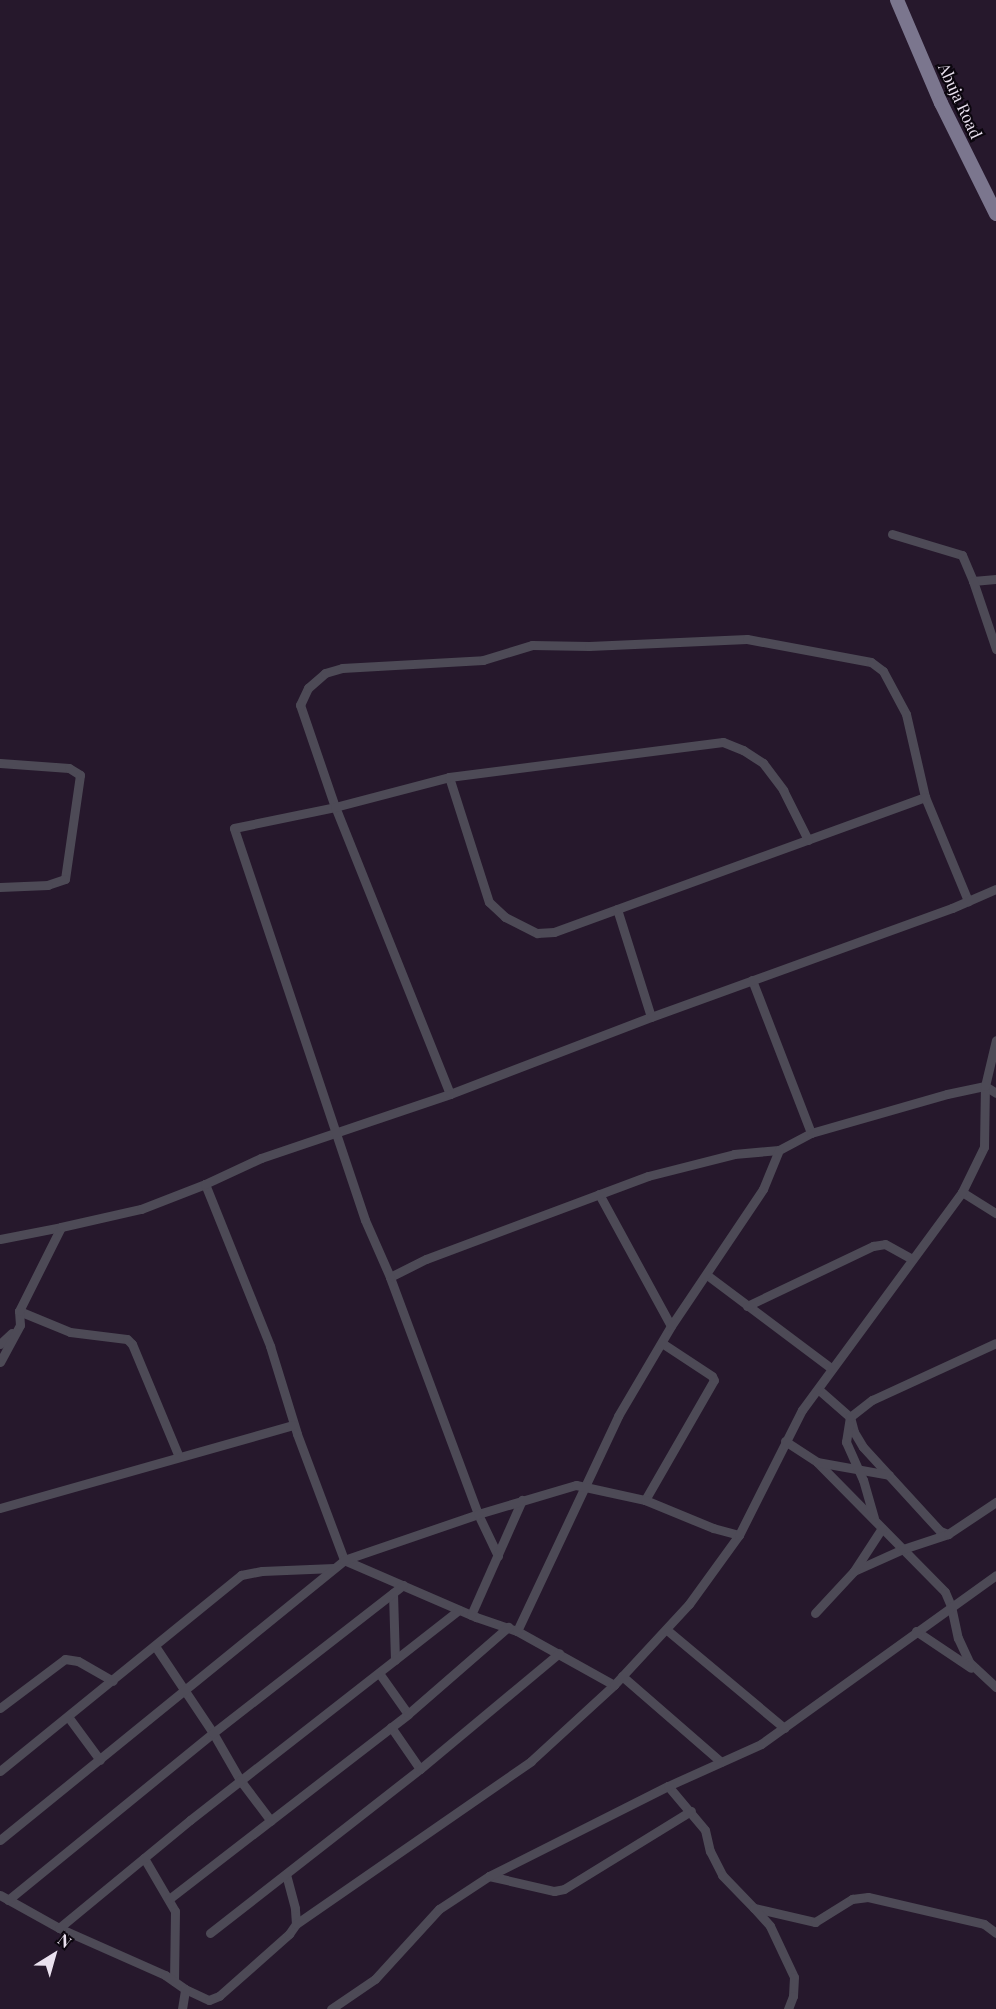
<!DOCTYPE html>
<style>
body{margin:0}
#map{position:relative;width:996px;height:2009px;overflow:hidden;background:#26182c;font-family:"Playfair Display",serif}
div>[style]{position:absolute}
.minor>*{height:9px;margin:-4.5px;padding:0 4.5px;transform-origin:4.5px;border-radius:4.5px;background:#4d4a56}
.primary>*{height:14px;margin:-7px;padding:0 7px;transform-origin:7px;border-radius:7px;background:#7b768e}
span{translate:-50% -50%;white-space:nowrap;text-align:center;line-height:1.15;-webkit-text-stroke:4.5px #0b060e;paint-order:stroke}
.street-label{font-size:16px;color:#eae1ef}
.north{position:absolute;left:24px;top:1925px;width:60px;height:60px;-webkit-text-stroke:4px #0b060e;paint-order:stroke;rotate:37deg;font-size:16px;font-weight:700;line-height:24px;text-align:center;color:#eae1ef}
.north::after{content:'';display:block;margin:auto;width:21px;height:27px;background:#eae1ef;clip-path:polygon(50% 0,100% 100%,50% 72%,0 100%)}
</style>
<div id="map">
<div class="minor">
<div style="left:892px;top:534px;width:73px;rotate:16.7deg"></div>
<div style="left:962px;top:555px;width:28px;rotate:67deg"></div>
<div style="left:973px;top:581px;width:23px;rotate:-5deg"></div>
<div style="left:973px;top:581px;width:72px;rotate:71.3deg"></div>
<div style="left:0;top:763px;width:69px;rotate:4.1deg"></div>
<div style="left:69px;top:768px;width:13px;rotate:32deg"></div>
<div style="left:80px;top:775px;width:105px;rotate:98.2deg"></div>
<div style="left:65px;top:879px;width:18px;rotate:161deg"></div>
<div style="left:48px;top:885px;width:48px;rotate:177.6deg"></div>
<div style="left:449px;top:777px;width:131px;rotate:72.3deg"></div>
<div style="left:489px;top:902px;width:22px;rotate:43deg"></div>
<div style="left:505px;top:917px;width:36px;rotate:27deg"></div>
<div style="left:537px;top:933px;width:17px;rotate:-3deg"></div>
<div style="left:554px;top:932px;width:395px;rotate:-20deg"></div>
<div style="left:617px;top:909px;width:113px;rotate:72.5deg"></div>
<div style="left:752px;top:980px;width:164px;rotate:68.9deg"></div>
<div style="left:450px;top:1094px;width:309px;rotate:-111.8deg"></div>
<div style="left:335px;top:807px;width:108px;rotate:-108.9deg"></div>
<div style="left:300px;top:705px;width:19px;rotate:-65deg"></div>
<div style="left:308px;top:688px;width:23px;rotate:-41deg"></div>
<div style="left:325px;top:673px;width:18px;rotate:-16deg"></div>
<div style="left:342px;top:668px;width:141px;rotate:-3.2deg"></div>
<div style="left:483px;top:660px;width:51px;rotate:-17deg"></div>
<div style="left:532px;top:645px;width:57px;rotate:1deg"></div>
<div style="left:589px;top:646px;width:158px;rotate:-2.5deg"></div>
<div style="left:747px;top:639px;width:126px;rotate:10.5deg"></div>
<div style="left:871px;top:662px;width:15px;rotate:37deg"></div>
<div style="left:883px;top:671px;width:49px;rotate:61.9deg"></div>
<div style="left:906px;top:714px;width:85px;rotate:77.1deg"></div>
<div style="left:925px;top:797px;width:113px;rotate:67.5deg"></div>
<div style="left:205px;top:1184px;width:175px;rotate:68.1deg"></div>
<div style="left:270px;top:1346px;width:92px;rotate:72.9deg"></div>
<div style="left:297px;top:1434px;width:134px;rotate:69.5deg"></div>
<div style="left:344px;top:1560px;width:144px;rotate:23.4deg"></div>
<div style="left:476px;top:1617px;width:43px;rotate:18.9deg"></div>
<div style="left:517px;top:1631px;width:111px;rotate:29.1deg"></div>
<div style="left:962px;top:1192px;width:40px;rotate:32deg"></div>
<div style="left:599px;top:1194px;width:150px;rotate:61.4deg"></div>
<div style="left:0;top:1239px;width:62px;rotate:-11.1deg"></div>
<div style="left:707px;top:1275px;width:156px;rotate:36.9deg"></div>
<div style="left:390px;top:1277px;width:40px;rotate:-26.6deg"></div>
<div style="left:426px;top:1259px;width:237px;rotate:-20.5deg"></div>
<div style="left:648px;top:1176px;width:89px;rotate:-14.3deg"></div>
<div style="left:734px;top:1154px;width:45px;rotate:-5.1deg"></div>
<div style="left:779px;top:1150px;width:36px;rotate:-28deg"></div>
<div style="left:811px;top:1133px;width:141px;rotate:-16deg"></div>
<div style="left:947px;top:1094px;width:39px;rotate:-12deg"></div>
<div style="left:985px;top:1086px;width:13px;rotate:32deg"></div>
<div style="left:747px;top:1306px;width:140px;rotate:-25.5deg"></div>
<div style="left:873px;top:1246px;width:12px;rotate:-9deg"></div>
<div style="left:885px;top:1244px;width:31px;rotate:29deg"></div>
<div style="left:19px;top:1311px;width:55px;rotate:22.4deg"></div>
<div style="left:70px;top:1332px;width:57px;rotate:7deg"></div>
<div style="left:127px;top:1339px;width:7px;rotate:45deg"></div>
<div style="left:132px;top:1344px;width:122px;rotate:67.4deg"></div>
<div style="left:0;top:1344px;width:16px;rotate:-43deg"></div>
<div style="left:0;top:1362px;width:42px;rotate:-61.6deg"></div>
<div style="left:20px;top:1325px;width:14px;rotate:-94deg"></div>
<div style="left:19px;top:1311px;width:94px;rotate:-63.4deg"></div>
<div style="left:61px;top:1227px;width:82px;rotate:-12.7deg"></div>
<div style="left:141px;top:1209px;width:69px;rotate:-21.3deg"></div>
<div style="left:205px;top:1184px;width:62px;rotate:-24.9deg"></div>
<div style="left:261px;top:1158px;width:200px;rotate:-18.7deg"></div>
<div style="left:450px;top:1094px;width:215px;rotate:-21deg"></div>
<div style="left:651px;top:1017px;width:320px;rotate:-19.9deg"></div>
<div style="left:952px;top:908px;width:48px;rotate:-23.4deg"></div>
<div style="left:818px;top:1389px;width:43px;rotate:41.2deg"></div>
<div style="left:850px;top:1417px;width:16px;rotate:75deg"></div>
<div style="left:854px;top:1432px;width:17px;rotate:59deg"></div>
<div style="left:863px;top:1447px;width:114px;rotate:47.5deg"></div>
<div style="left:940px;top:1531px;width:9px;rotate:21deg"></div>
<div style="left:785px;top:1441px;width:38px;rotate:33deg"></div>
<div style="left:817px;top:1462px;width:182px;rotate:45.4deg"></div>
<div style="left:945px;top:1592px;width:15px;rotate:67deg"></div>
<div style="left:951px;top:1606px;width:33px;rotate:78deg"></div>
<div style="left:958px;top:1638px;width:26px;rotate:65deg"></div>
<div style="left:969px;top:1662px;width:37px;rotate:43deg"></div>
<div style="left:817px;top:1462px;width:73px;rotate:10.2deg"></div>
<div style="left:645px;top:1500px;width:138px;rotate:-60.1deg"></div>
<div style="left:714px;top:1380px;width:4px;rotate:-117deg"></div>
<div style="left:712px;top:1376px;width:60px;rotate:-146.6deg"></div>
<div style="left:0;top:1508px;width:305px;rotate:-15.8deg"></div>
<div style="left:874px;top:1518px;width:40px;rotate:-106deg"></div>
<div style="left:863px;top:1480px;width:42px;rotate:-114.1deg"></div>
<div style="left:846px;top:1442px;width:25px;rotate:-81deg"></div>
<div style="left:850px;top:1417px;width:28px;rotate:-38deg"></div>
<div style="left:872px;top:1400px;width:136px;rotate:-24.7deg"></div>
<div style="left:498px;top:1556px;width:47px;rotate:-115.5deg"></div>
<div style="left:478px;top:1514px;width:253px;rotate:-110.4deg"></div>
<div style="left:390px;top:1277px;width:62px;rotate:-113.7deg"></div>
<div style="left:365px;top:1220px;width:413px;rotate:-108.5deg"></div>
<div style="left:234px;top:828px;width:103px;rotate:-11.7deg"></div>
<div style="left:335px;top:807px;width:118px;rotate:-14.7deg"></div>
<div style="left:449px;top:777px;width:276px;rotate:-7.3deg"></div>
<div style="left:723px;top:742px;width:22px;rotate:22deg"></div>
<div style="left:743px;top:750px;width:24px;rotate:33deg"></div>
<div style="left:763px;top:763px;width:34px;rotate:53deg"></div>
<div style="left:783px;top:790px;width:56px;rotate:63.4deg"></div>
<div style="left:854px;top:1571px;width:54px;rotate:-24.2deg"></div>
<div style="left:903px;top:1549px;width:47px;rotate:-18.4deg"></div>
<div style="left:948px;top:1534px;width:58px;rotate:-33.7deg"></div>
<div style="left:393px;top:1593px;width:67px;rotate:88.3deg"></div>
<div style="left:815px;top:1613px;width:57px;rotate:-47.1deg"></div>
<div style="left:854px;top:1571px;width:51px;rotate:-56.9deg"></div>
<div style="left:471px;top:1615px;width:126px;rotate:-66.1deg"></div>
<div style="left:667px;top:1630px;width:153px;rotate:39.9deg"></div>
<div style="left:517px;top:1631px;width:238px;rotate:-64.8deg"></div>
<div style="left:618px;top:1416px;width:104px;rotate:-59.5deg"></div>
<div style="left:671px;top:1326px;width:165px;rotate:-56.1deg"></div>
<div style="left:763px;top:1189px;width:42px;rotate:-67.7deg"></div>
<div style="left:916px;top:1631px;width:66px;rotate:33.9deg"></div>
<div style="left:155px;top:1646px;width:105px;rotate:56.3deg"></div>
<div style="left:213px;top:1733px;width:54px;rotate:60.1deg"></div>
<div style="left:240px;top:1780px;width:51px;rotate:52.9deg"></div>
<div style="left:379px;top:1673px;width:50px;rotate:54.7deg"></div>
<div style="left:622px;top:1676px;width:131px;rotate:41deg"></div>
<div style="left:0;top:1708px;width:81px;rotate:-37deg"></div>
<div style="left:65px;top:1659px;width:13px;rotate:9deg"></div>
<div style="left:78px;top:1661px;width:40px;rotate:29.7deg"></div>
<div style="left:69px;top:1718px;width:52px;rotate:53.6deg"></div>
<div style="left:391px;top:1727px;width:51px;rotate:55.4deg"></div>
<div style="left:0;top:1771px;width:311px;rotate:-39.1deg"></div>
<div style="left:241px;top:1575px;width:21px;rotate:-11deg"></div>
<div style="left:262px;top:1571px;width:72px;rotate:-2.4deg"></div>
<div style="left:668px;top:1786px;width:57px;rotate:49.9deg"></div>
<div style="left:705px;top:1830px;width:22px;rotate:77deg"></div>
<div style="left:710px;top:1851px;width:27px;rotate:63deg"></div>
<div style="left:722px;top:1875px;width:46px;rotate:45.9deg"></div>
<div style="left:754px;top:1908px;width:63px;rotate:12.9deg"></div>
<div style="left:815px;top:1922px;width:44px;rotate:-31.9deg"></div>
<div style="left:852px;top:1899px;width:16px;rotate:-7deg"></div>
<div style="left:868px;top:1897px;width:119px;rotate:13.1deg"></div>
<div style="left:984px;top:1924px;width:15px;rotate:37deg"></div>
<div style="left:0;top:1840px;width:444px;rotate:-39.1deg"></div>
<div style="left:344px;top:1560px;width:142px;rotate:-18.9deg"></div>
<div style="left:478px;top:1514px;width:102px;rotate:-16.5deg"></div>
<div style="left:576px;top:1485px;width:71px;rotate:12.3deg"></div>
<div style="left:645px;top:1500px;width:74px;rotate:22.4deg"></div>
<div style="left:713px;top:1528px;width:27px;rotate:15deg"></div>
<div style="left:144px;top:1858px;width:61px;rotate:59.7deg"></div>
<div style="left:175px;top:1911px;width:70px;rotate:90.8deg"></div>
<div style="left:489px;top:1876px;width:67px;rotate:13deg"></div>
<div style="left:554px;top:1891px;width:10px;rotate:-11deg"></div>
<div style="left:564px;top:1889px;width:149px;rotate:-31.6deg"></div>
<div style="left:0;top:1895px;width:68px;rotate:29.2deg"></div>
<div style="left:59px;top:1928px;width:116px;rotate:23.9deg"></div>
<div style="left:165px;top:1975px;width:24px;rotate:35deg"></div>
<div style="left:185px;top:1989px;width:26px;rotate:25deg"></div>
<div style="left:209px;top:2000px;width:11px;rotate:-22deg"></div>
<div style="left:219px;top:1996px;width:94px;rotate:-41.5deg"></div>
<div style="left:289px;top:1934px;width:12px;rotate:-55deg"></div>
<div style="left:296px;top:1924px;width:16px;rotate:-94deg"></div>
<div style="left:295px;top:1908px;width:35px;rotate:-105deg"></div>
<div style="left:169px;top:1899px;width:302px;rotate:-37.7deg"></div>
<div style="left:408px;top:1714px;width:133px;rotate:-41deg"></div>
<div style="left:8px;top:1900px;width:264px;rotate:-39.2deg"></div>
<div style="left:213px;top:1733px;width:241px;rotate:-37.9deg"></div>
<div style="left:754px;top:1908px;width:24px;rotate:48deg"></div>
<div style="left:770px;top:1926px;width:56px;rotate:64.8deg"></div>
<div style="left:794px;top:1977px;width:19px;rotate:93deg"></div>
<div style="left:793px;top:1996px;width:14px;rotate:111deg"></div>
<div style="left:296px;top:1924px;width:286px;rotate:-34.7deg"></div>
<div style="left:531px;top:1761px;width:113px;rotate:-42.5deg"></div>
<div style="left:614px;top:1685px;width:110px;rotate:-47.2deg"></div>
<div style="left:689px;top:1604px;width:85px;rotate:-54.1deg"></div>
<div style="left:739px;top:1535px;width:140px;rotate:-63.3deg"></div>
<div style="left:802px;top:1410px;width:270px;rotate:-53.7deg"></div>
<div style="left:962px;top:1192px;width:50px;rotate:-63.9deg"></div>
<div style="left:984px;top:1147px;width:61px;rotate:-89.1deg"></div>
<div style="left:985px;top:1086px;width:47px;rotate:-76.6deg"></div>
<div style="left:59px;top:1928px;width:170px;rotate:-39.5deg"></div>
<div style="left:190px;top:1820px;width:341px;rotate:-38deg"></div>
<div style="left:210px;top:1933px;width:266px;rotate:-38deg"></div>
<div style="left:420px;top:1769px;width:181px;rotate:-39.8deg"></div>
<div style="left:182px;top:2009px;width:20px;rotate:-81deg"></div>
<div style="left:331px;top:2009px;width:53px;rotate:-34.3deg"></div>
<div style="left:375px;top:1979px;width:95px;rotate:-47.6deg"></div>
<div style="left:439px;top:1909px;width:60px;rotate:-33.4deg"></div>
<div style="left:489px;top:1876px;width:200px;rotate:-26.7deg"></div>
<div style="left:668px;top:1786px;width:102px;rotate:-24.3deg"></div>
<div style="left:761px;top:1744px;width:289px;rotate:-35.7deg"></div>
</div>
<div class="primary">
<div style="left:897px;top:0;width:112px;rotate:66.9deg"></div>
<div style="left:941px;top:103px;width:124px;rotate:63.6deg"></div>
</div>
<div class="street-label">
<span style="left:960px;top:101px;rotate:65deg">Abuja Road</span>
</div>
<div class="north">N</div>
</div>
